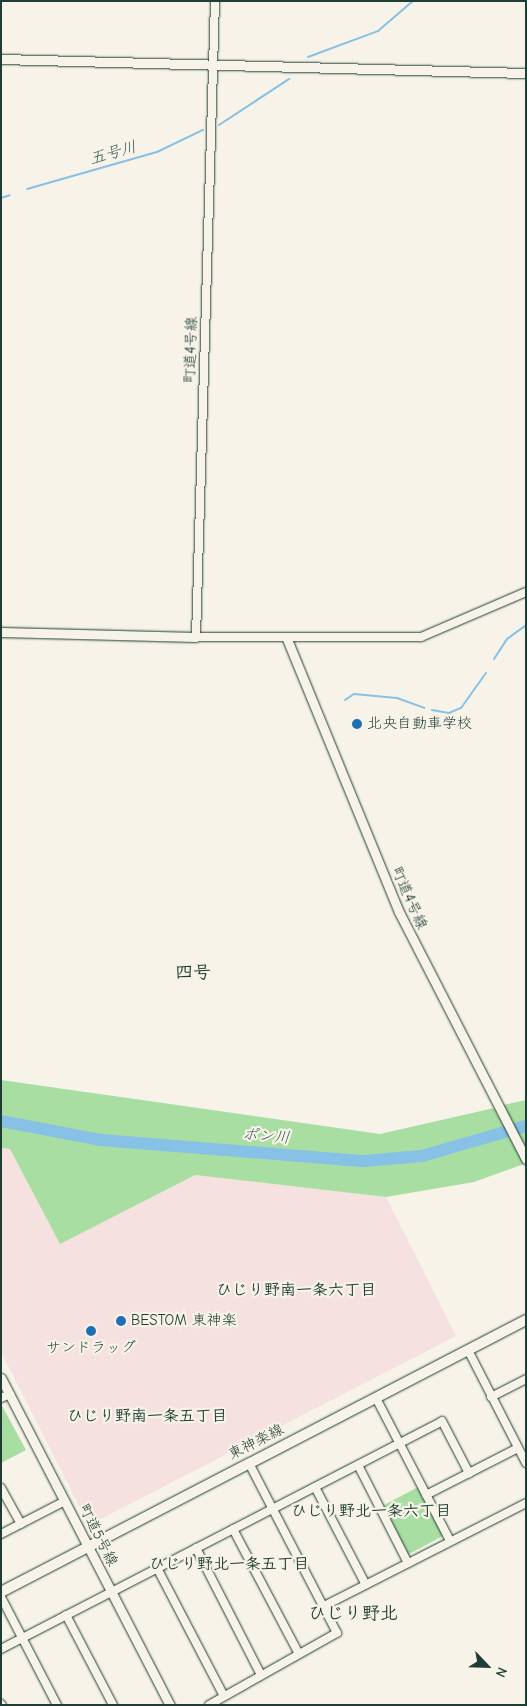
<!DOCTYPE html>
<meta charset="utf-8">
<style>
body{margin:0}
#map{position:relative;width:527px;height:1706px;overflow:hidden;background:#f7f3e8;font-family:"Comic Neue","Klee One",sans-serif}
div>[style]{position:absolute}
.built>*{inset:0;background:#f4e1e0}
.green>*{inset:0;background:#a8dea2;transform-origin:0 0}
.stream>*{height:2px;margin:-1px;padding:0 1px;transform-origin:1px;border-radius:1px;background:#87c1e6}
.river>*{height:12px;margin:-6px;padding:0 6px;transform-origin:6px;border-radius:6px;background:#87c1e6}
.roads{filter:drop-shadow(0 0 1px #1f3d34) drop-shadow(0 0 1px #1f3d34)}
.minor>*{height:8px;margin:-4px;padding:0 4px;transform-origin:4px;border-radius:4px;background:#f7f3e8}
.tertiary>*{height:9px;margin:-4.5px;padding:0 4.5px;transform-origin:4.5px;border-radius:4.5px;background:#f7f3e8}
.secondary>*{height:10px;margin:-5px;padding:0 5px;transform-origin:5px;border-radius:5px;background:#f7f3e8}
.dots>*{width:14px;height:14px;translate:-50% -50%;box-sizing:border-box;border:2px solid #f7f3e8;border-radius:50%}
span{translate:-50% -50%;white-space:nowrap;text-align:center;line-height:1.15;-webkit-text-stroke:4.5px #f7f3e8;paint-order:stroke}
.street-label{font-size:15px;color:#1f3d34}
.poi-label{font-size:15px;color:#1f3d34}
.left{translate:0 -50%;text-align:left}
.water-label{font-size:16px;color:#345758;font-style:italic}
.neighbourhood-label{font-size:16px;color:#1f3d34;font-weight:700}
.quarter-label{font-size:18px;color:#1f3d34;font-weight:700}
.frame{position:absolute;inset:0;border:2px solid #1f3d34;pointer-events:none}
.north{position:absolute;left:462px;top:1641px;width:50px;height:50px;-webkit-text-stroke:4px #f7f3e8;paint-order:stroke;rotate:114deg;font-size:14px;font-weight:700;line-height:20px;text-align:center;color:#1f3d34}
.north::after{content:'';display:block;margin:auto;width:18px;height:22px;background:#1f3d34;clip-path:polygon(50% 0,100% 100%,50% 72%,0 100%)}
</style>
<div id="map">
<div class="built">
<div style="clip-path:polygon(1px 1148px,10px 1149px,60px 1243px,195px 1175px,386px 1197px,456px 1336px,89px 1525px,1px 1352px)"></div>
</div>
<div class="green">
<div style="clip-path:polygon(1px 1080px,380px 1134px,494px 1108px,524px 1164px,474px 1182px,386px 1197px,195px 1175px,60px 1244px,10px 1149px,1px 1148px)"></div>
<div style="clip-path:polygon(526px 1100px,526px 1148px,503px 1105px)"></div>
<div style="clip-path:polygon(1px 1404px,26px 1450px,1px 1463px)"></div>
<div style="left:418px;top:1487px;width:55px;height:40px;rotate:62deg"></div>
</div>
<div class="stream">
<div style="left:308px;top:57px;width:75px;rotate:-20.4deg"></div>
<div style="left:378px;top:31px;width:46px;rotate:-40.6deg"></div>
<div style="left:219px;top:125px;width:84px;rotate:-33.3deg"></div>
<div style="left:27px;top:189px;width:135px;rotate:-15.9deg"></div>
<div style="left:157px;top:152px;width:51px;rotate:-25.6deg"></div>
<div style="left:1px;top:198px;width:9px;rotate:-18deg"></div>
<div style="left:494px;top:659px;width:24px;rotate:-57deg"></div>
<div style="left:507px;top:639px;width:24px;rotate:-36deg"></div>
<div style="left:345px;top:700px;width:11px;rotate:-34deg"></div>
<div style="left:354px;top:694px;width:43px;rotate:5.3deg"></div>
<div style="left:397px;top:698px;width:29px;rotate:20deg"></div>
<div style="left:432px;top:710px;width:17px;rotate:10deg"></div>
<div style="left:449px;top:713px;width:13px;rotate:-23deg"></div>
<div style="left:461px;top:708px;width:43px;rotate:-54.5deg"></div>
</div>
<div class="river">
<div style="left:1px;top:1121px;width:102px;rotate:10.8deg"></div>
<div style="left:101px;top:1140px;width:264px;rotate:4.6deg"></div>
<div style="left:364px;top:1161px;width:58px;rotate:-4.9deg"></div>
<div style="left:422px;top:1156px;width:108px;rotate:-16.1deg"></div>
</div>
<div class="roads">
<div class="minor">
<div style="left:215px;top:1px;width:636px;rotate:91.71deg"></div>
<div style="left:196px;top:637px;width:225px"></div>
<div style="left:421px;top:637px;width:114px;rotate:-23.2deg"></div>
<div style="left:468px;top:1350px;width:127px;rotate:62.8deg"></div>
<div style="left:491px;top:1397px;width:39px;rotate:-27deg"></div>
<div style="left:1px;top:1398px;width:10px;rotate:-24deg"></div>
<div style="left:376px;top:1398px;width:161px;rotate:62.6deg"></div>
<div style="left:358px;top:1465px;width:110px;rotate:63deg"></div>
<div style="left:315px;top:1487px;width:110px;rotate:62.5deg"></div>
<div style="left:1px;top:1488px;width:41px;rotate:60.9deg"></div>
<div style="left:426px;top:1495px;width:103px;rotate:-27.1deg"></div>
<div style="left:233px;top:1529px;width:141px;rotate:62.2deg"></div>
<div style="left:1px;top:1534px;width:72px;rotate:-27.3deg"></div>
<div style="left:196px;top:1548px;width:143px;rotate:62.9deg"></div>
<div style="left:157px;top:1568px;width:144px;rotate:62.4deg"></div>
<div style="left:1px;top:1597px;width:122px;rotate:62.6deg"></div>
<div style="left:324px;top:1606px;width:227px;rotate:-27deg"></div>
<div style="left:66px;top:1615px;width:102px;rotate:62.4deg"></div>
<div style="left:1px;top:1649px;width:496px;rotate:-27.3deg"></div>
<div style="left:442px;top:1421px;width:59px;rotate:62.6deg"></div>
<div style="left:1px;top:1704px;width:1px;rotate:45deg"></div>
<div style="left:209px;top:1705px;width:147px;rotate:-29.4deg"></div>
<div style="left:337px;top:1633px;width:191px;rotate:-117.4deg"></div>
</div>
<div class="tertiary">
<div style="left:1px;top:59px;width:525px;rotate:1.53deg"></div>
<div style="left:1px;top:632px;width:195px;rotate:1.5deg"></div>
<div style="left:287px;top:639px;width:295px;rotate:67.7deg"></div>
<div style="left:399px;top:912px;width:278px;rotate:62.8deg"></div>
<div style="left:1px;top:1378px;width:368px;rotate:62.7deg"></div>
</div>
<div class="secondary">
<div style="left:1px;top:1592px;width:591px;rotate:-27.39deg"></div>
</div>
</div>
<div class="dots">
<div style="left:357px;top:724px;background:#1f6fb2"></div>
<div style="left:121px;top:1321px;background:#1f6fb2"></div>
<div style="left:91px;top:1331px;background:#1f6fb2"></div>
</div>
<div class="street-label">
<span style="left:191px;top:350px;rotate:-88deg">町道4号線</span>
<span style="left:409px;top:898px;rotate:66deg">町道4号線</span>
<span style="left:256px;top:1442px;rotate:-27deg">東神楽線</span>
<span style="left:98px;top:1535px;rotate:63deg">町道5号線</span>
</div>
<div class="poi-label">
<span class="left" style="left:367px;top:724px">北央自動車学校</span>
<span class="left" style="left:131px;top:1321px">BESTOM 東神楽</span>
<span style="left:91px;top:1348px">サンドラッグ</span>
</div>
<div class="water-label">
<span style="left:113px;top:153px;rotate:-16deg">五号川</span>
<span style="left:266px;top:1136px;rotate:5deg">ポン川</span>
</div>
<div class="neighbourhood-label">
<span style="left:296px;top:1290px">ひじり野南一条六丁目</span>
<span style="left:147px;top:1416px">ひじり野南一条五丁目</span>
<span style="left:371px;top:1511px">ひじり野北一条六丁目</span>
<span style="left:229px;top:1564px">ひじり野北一条五丁目</span>
</div>
<div class="quarter-label">
<span style="left:193px;top:973px">四号</span>
<span style="left:353px;top:1614px">ひじり野北</span>
</div>
<div class="frame"></div>
<div class="north">N</div>
</div>
